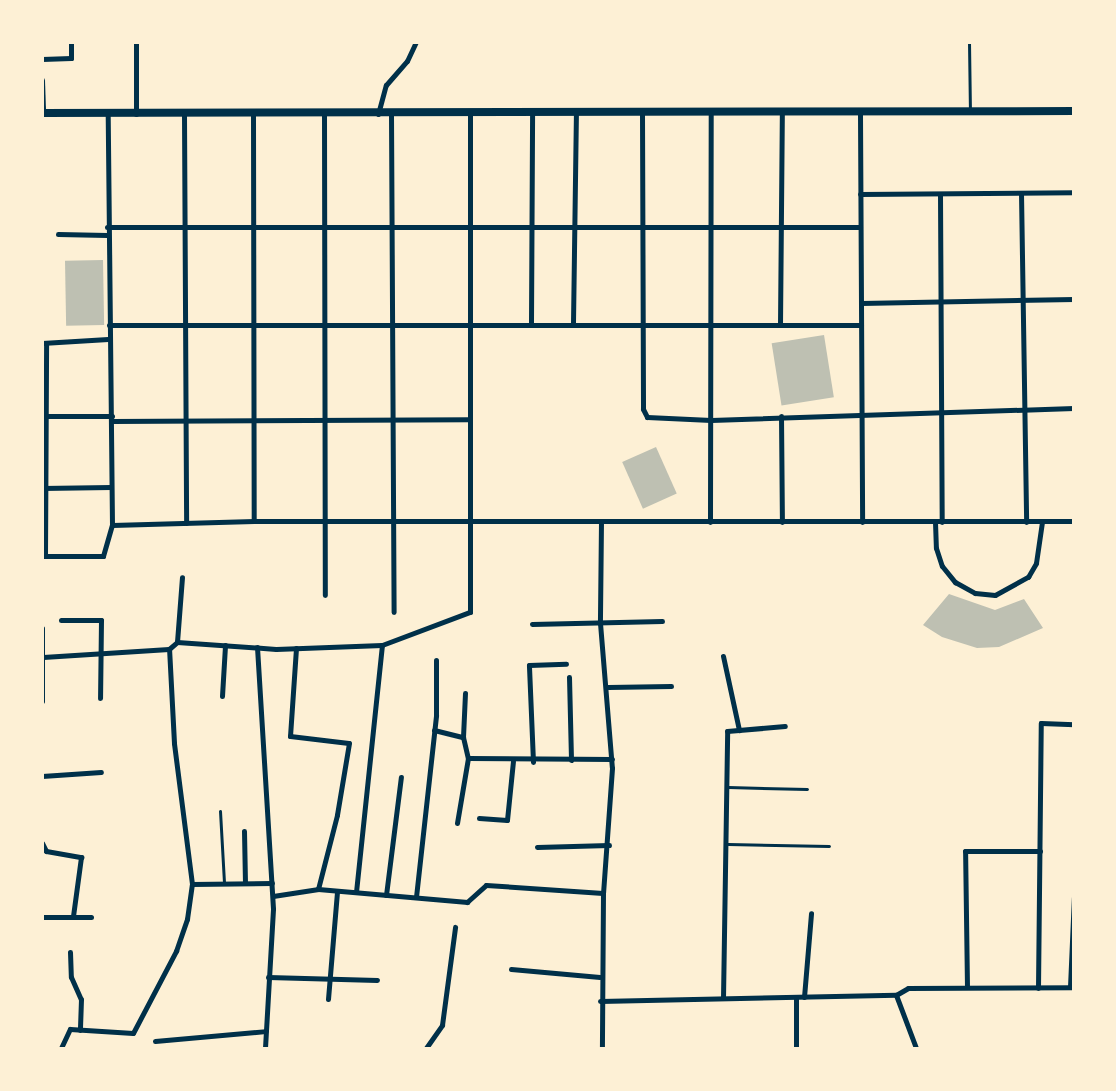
<!DOCTYPE html>
<style>
body{margin:0}
#map{position:relative;width:1116px;height:1091px;overflow:hidden;background:#fdf0d5;font-family:"DejaVu Sans",sans-serif}
div>[style]{position:absolute}
.building>*{inset:0;background:#bec0b2;transform-origin:0 0}
.service>*{height:3px;margin:-1.5px;padding:0 1.5px;transform-origin:1.5px;border-radius:1.5px;background:#003049}
.minor>*{height:5px;margin:-2.5px;padding:0 2.5px;transform-origin:2.5px;border-radius:2.5px;background:#003049}
.tertiary>*{height:8px;margin:-4px;padding:0 4px;transform-origin:4px;border-radius:4px;background:#003049}
span{translate:-50% -50%;white-space:nowrap;text-align:center;line-height:1.15;-webkit-text-stroke:5px #fdf0d5;paint-order:stroke}
.frame{position:absolute;inset:0;border:44px solid #fdf0d5;pointer-events:none}
</style>
<div id="map">
<div class="building">
<div style="left:103px;top:260px;width:65px;height:38px;rotate:89deg"></div>
<div style="left:824px;top:335px;width:63px;height:53px;rotate:81deg"></div>
<div style="left:656px;top:447px;width:51px;height:37px;rotate:66deg"></div>
<div style="clip-path:polygon(949px 594px,995px 610px,1024px 599px,1043px 628px,999px 647px,977px 648px,942px 637px,923px 625px)"></div>
</div>
<div class="service">
<div style="left:969px;top:42px;width:69px;rotate:89.2deg"></div>
<div style="left:728px;top:787px;width:79px;rotate:1.5deg"></div>
<div style="left:220px;top:811px;width:72px;rotate:86.8deg"></div>
<div style="left:728px;top:844px;width:101px;rotate:1.1deg"></div>
</div>
<div class="minor">
<div style="left:136px;top:42px;width:72px;rotate:90deg"></div>
<div style="left:42px;top:59px;width:29px;rotate:-2deg"></div>
<div style="left:71px;top:58px;width:16px;rotate:-90deg"></div>
<div style="left:42px;top:80px;width:33px;rotate:88deg"></div>
<div style="left:324px;top:114px;width:481px;rotate:89.9deg"></div>
<div style="left:378px;top:114px;width:30px;rotate:-75deg"></div>
<div style="left:386px;top:85px;width:32px;rotate:-49deg"></div>
<div style="left:407px;top:61px;width:21px;rotate:-65deg"></div>
<div style="left:391px;top:114px;width:498px;rotate:89.7deg"></div>
<div style="left:642px;top:114px;width:295px;rotate:89.8deg"></div>
<div style="left:643px;top:409px;width:9px;rotate:63deg"></div>
<div style="left:647px;top:417px;width:64px;rotate:2.7deg"></div>
<div style="left:711px;top:420px;width:363px;rotate:-1.9deg"></div>
<div style="left:860px;top:114px;width:408px;rotate:89.7deg"></div>
<div style="left:184px;top:115px;width:408px;rotate:89.7deg"></div>
<div style="left:253px;top:115px;width:406px;rotate:89.9deg"></div>
<div style="left:1021px;top:193px;width:329px;rotate:89.1deg"></div>
<div style="left:860px;top:194px;width:214px;rotate:-0.5deg"></div>
<div style="left:940px;top:194px;width:328px;rotate:89.7deg"></div>
<div style="left:107px;top:227px;width:753px"></div>
<div style="left:58px;top:234px;width:49px;rotate:1.2deg"></div>
<div style="left:861px;top:303px;width:213px;rotate:-1.1deg"></div>
<div style="left:531px;top:323px;width:209px;rotate:-89.7deg"></div>
<div style="left:573px;top:323px;width:209px;rotate:-89.2deg"></div>
<div style="left:109px;top:325px;width:752px"></div>
<div style="left:780px;top:325px;width:211px;rotate:-89.5deg"></div>
<div style="left:42px;top:343px;width:66px;rotate:-3.5deg"></div>
<div style="left:42px;top:416px;width:70px"></div>
<div style="left:781px;top:416px;width:106px;rotate:89.5deg"></div>
<div style="left:112px;top:421px;width:357px;rotate:-0.3deg"></div>
<div style="left:42px;top:488px;width:69px;rotate:-0.8deg"></div>
<div style="left:601px;top:521px;width:102px;rotate:90.6deg"></div>
<div style="left:600px;top:623px;width:145px;rotate:85.3deg"></div>
<div style="left:612px;top:768px;width:125px;rotate:94.1deg"></div>
<div style="left:603px;top:893px;width:155px;rotate:90.4deg"></div>
<div style="left:710px;top:522px;width:408px;rotate:-89.9deg"></div>
<div style="left:935px;top:522px;width:26px;rotate:88deg"></div>
<div style="left:936px;top:548px;width:19px;rotate:72deg"></div>
<div style="left:942px;top:566px;width:21px;rotate:51deg"></div>
<div style="left:955px;top:582px;width:23px;rotate:29deg"></div>
<div style="left:975px;top:593px;width:20px;rotate:6deg"></div>
<div style="left:995px;top:595px;width:38px;rotate:-29deg"></div>
<div style="left:1028px;top:577px;width:16px;rotate:-60deg"></div>
<div style="left:1036px;top:563px;width:41px;rotate:-81.7deg"></div>
<div style="left:112px;top:525px;width:142px;rotate:-1.6deg"></div>
<div style="left:254px;top:521px;width:820px"></div>
<div style="left:42px;top:556px;width:61px"></div>
<div style="left:103px;top:556px;width:32px;rotate:-74deg"></div>
<div style="left:112px;top:525px;width:411px;rotate:-90.6deg"></div>
<div style="left:45px;top:556px;width:213px;rotate:-89.7deg"></div>
<div style="left:61px;top:620px;width:40px"></div>
<div style="left:101px;top:620px;width:78px;rotate:90.7deg"></div>
<div style="left:532px;top:624px;width:130px;rotate:-1.3deg"></div>
<div style="left:42px;top:628px;width:73px;rotate:90deg"></div>
<div style="left:177px;top:642px;width:65px;rotate:-85.6deg"></div>
<div style="left:257px;top:647px;width:262px;rotate:86.5deg"></div>
<div style="left:273px;top:909px;width:139px;rotate:93.3deg"></div>
<div style="left:296px;top:648px;width:88px;rotate:93.9deg"></div>
<div style="left:290px;top:736px;width:59px;rotate:6.8deg"></div>
<div style="left:349px;top:743px;width:73px;rotate:99.5deg"></div>
<div style="left:337px;top:815px;width:76px;rotate:104.4deg"></div>
<div style="left:723px;top:656px;width:76px;rotate:77.8deg"></div>
<div style="left:43px;top:657px;width:126px;rotate:-3.6deg"></div>
<div style="left:169px;top:649px;width:11px;rotate:-41deg"></div>
<div style="left:177px;top:642px;width:99px;rotate:4deg"></div>
<div style="left:276px;top:649px;width:106px;rotate:-2.2deg"></div>
<div style="left:382px;top:645px;width:94px;rotate:-20.6deg"></div>
<div style="left:470px;top:612px;width:499px;rotate:-90deg"></div>
<div style="left:569px;top:677px;width:83px;rotate:88.6deg"></div>
<div style="left:608px;top:687px;width:63px;rotate:-0.9deg"></div>
<div style="left:465px;top:693px;width:44px;rotate:92.6deg"></div>
<div style="left:463px;top:737px;width:22px;rotate:77deg"></div>
<div style="left:468px;top:758px;width:144px;rotate:0.4deg"></div>
<div style="left:222px;top:696px;width:51px;rotate:-86.6deg"></div>
<div style="left:434px;top:730px;width:30px;rotate:14deg"></div>
<div style="left:533px;top:762px;width:97px;rotate:-92.4deg"></div>
<div style="left:529px;top:665px;width:37px;rotate:-2deg"></div>
<div style="left:42px;top:776px;width:59px;rotate:-3.9deg"></div>
<div style="left:479px;top:818px;width:28px;rotate:4deg"></div>
<div style="left:507px;top:820px;width:59px;rotate:-84.2deg"></div>
<div style="left:457px;top:823px;width:66px;rotate:-80.4deg"></div>
<div style="left:244px;top:831px;width:52px;rotate:88.9deg"></div>
<div style="left:42px;top:843px;width:9px;rotate:63deg"></div>
<div style="left:46px;top:851px;width:36px;rotate:10deg"></div>
<div style="left:81px;top:857px;width:60px;rotate:97.7deg"></div>
<div style="left:537px;top:847px;width:72px;rotate:-1.6deg"></div>
<div style="left:192px;top:884px;width:80px;rotate:-0.7deg"></div>
<div style="left:356px;top:892px;width:248px;rotate:-84deg"></div>
<div style="left:386px;top:895px;width:119px;rotate:-82.8deg"></div>
<div style="left:273px;top:896px;width:46px;rotate:-8.8deg"></div>
<div style="left:318px;top:889px;width:150px;rotate:5deg"></div>
<div style="left:467px;top:902px;width:25px;rotate:-42deg"></div>
<div style="left:486px;top:885px;width:117px;rotate:3.9deg"></div>
<div style="left:416px;top:897px;width:183px;rotate:-83.7deg"></div>
<div style="left:436px;top:715px;width:55px;rotate:-90deg"></div>
<div style="left:42px;top:917px;width:49px"></div>
<div style="left:70px;top:952px;width:25px;rotate:88deg"></div>
<div style="left:71px;top:977px;width:24px;rotate:66deg"></div>
<div style="left:81px;top:999px;width:31px;rotate:92deg"></div>
<div style="left:511px;top:969px;width:89px;rotate:5.1deg"></div>
<div style="left:268px;top:977px;width:109px;rotate:1.6deg"></div>
<div style="left:967px;top:987px;width:136px;rotate:-90.8deg"></div>
<div style="left:965px;top:851px;width:75px"></div>
<div style="left:1070px;top:987px;width:90px;rotate:-87.5deg"></div>
<div style="left:1038px;top:988px;width:265px;rotate:-89.4deg"></div>
<div style="left:1041px;top:723px;width:33px;rotate:2deg"></div>
<div style="left:896px;top:995px;width:57px;rotate:69.3deg"></div>
<div style="left:796px;top:997px;width:51px;rotate:90deg"></div>
<div style="left:804px;top:997px;width:84px;rotate:-85.2deg"></div>
<div style="left:723px;top:998px;width:267px;rotate:-89.1deg"></div>
<div style="left:727px;top:731px;width:58px;rotate:-4.9deg"></div>
<div style="left:328px;top:999px;width:108px;rotate:-85.2deg"></div>
<div style="left:600px;top:1001px;width:296px;rotate:-1.2deg"></div>
<div style="left:896px;top:995px;width:14px;rotate:-30deg"></div>
<div style="left:908px;top:988px;width:166px;rotate:-0.3deg"></div>
<div style="left:155px;top:1041px;width:111px;rotate:-5.1deg"></div>
<div style="left:61px;top:1048px;width:21px;rotate:-65deg"></div>
<div style="left:70px;top:1029px;width:63px;rotate:3.6deg"></div>
<div style="left:133px;top:1033px;width:93px;rotate:-62.3deg"></div>
<div style="left:176px;top:951px;width:34px;rotate:-71deg"></div>
<div style="left:187px;top:919px;width:35px;rotate:-82deg"></div>
<div style="left:192px;top:884px;width:142px;rotate:-97.3deg"></div>
<div style="left:174px;top:743px;width:94px;rotate:-93deg"></div>
<div style="left:426px;top:1048px;width:28px;rotate:-55deg"></div>
<div style="left:442px;top:1025px;width:99px;rotate:-82.4deg"></div>
</div>
<div class="tertiary">
<div style="left:42px;top:113px;width:1032px;rotate:-0.11deg"></div>
</div>
<div class="frame"></div>
</div>
